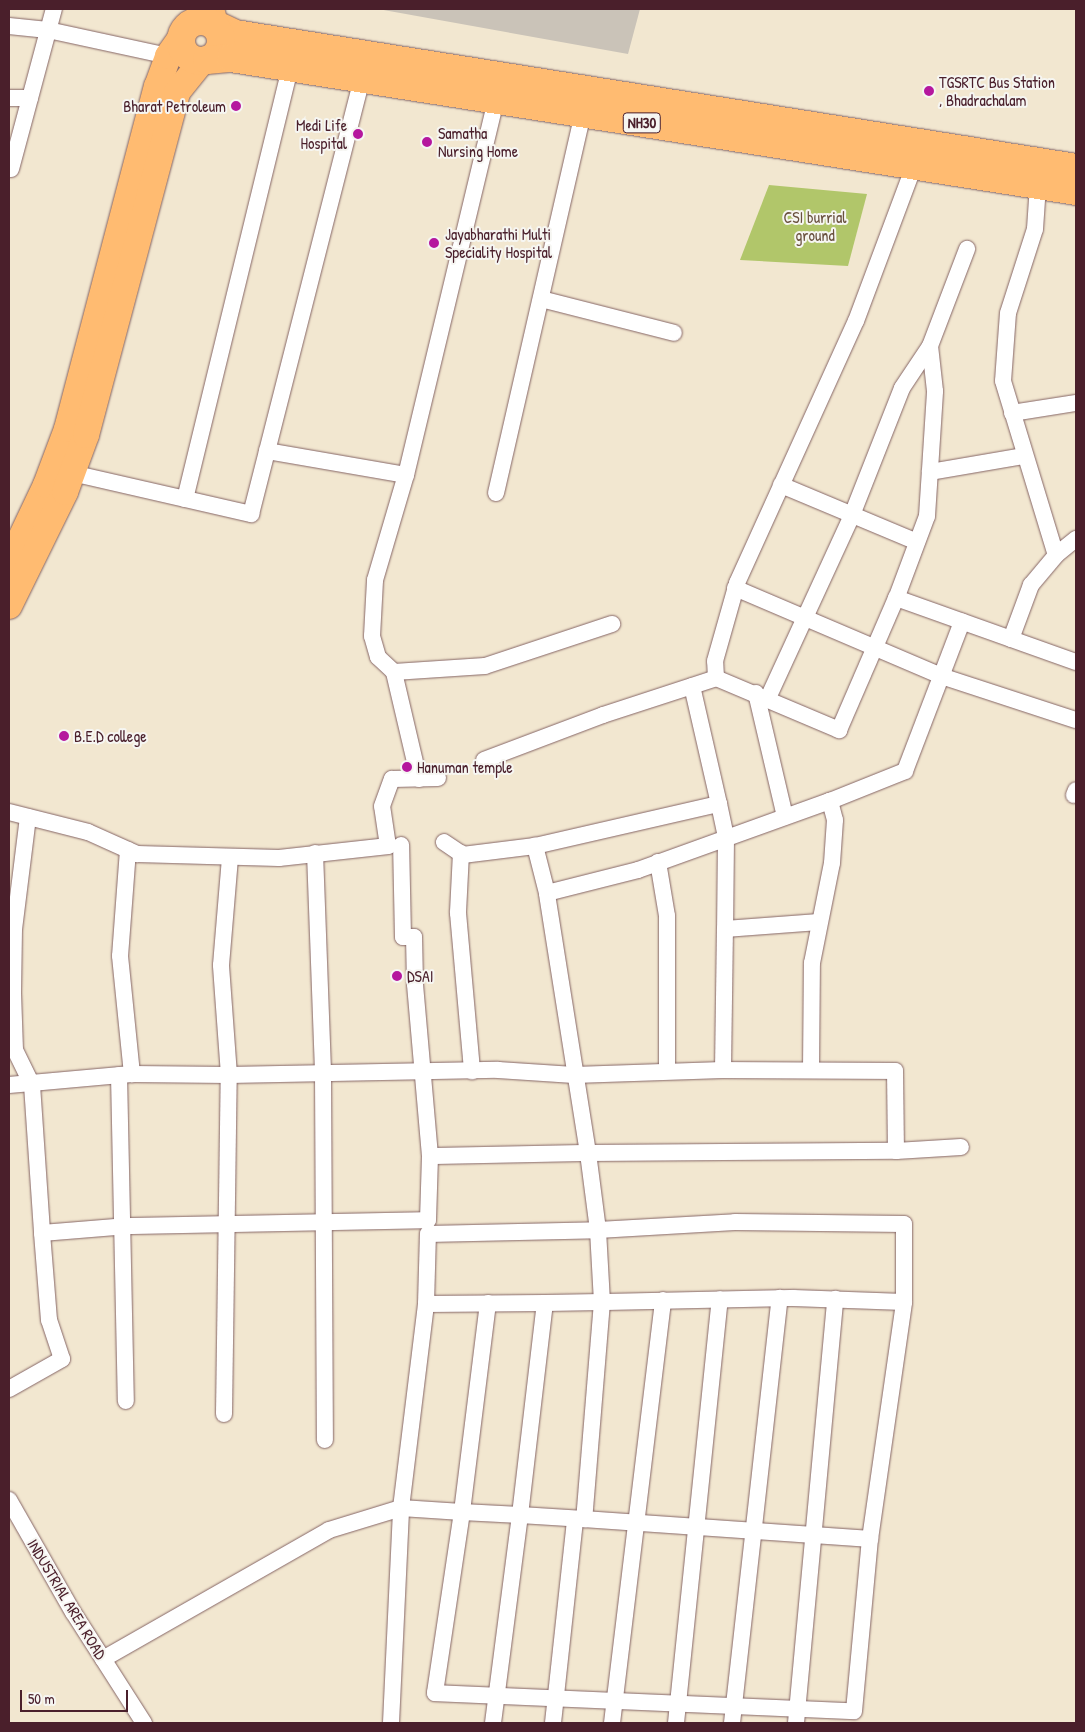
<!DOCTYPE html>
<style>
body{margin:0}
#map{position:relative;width:1085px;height:1732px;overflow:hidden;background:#f2e7d0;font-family:"Patrick Hand",sans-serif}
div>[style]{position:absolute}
.industrial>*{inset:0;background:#cac3b8}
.green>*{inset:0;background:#b1c66a}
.roads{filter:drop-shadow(0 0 1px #856565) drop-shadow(0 0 1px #856565)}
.street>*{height:16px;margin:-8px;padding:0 8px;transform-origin:8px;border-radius:8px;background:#fff}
.primary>*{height:26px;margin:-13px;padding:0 13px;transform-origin:13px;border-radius:13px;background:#ffbb71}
.highway>*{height:28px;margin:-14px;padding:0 14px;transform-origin:14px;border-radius:14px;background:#ffbb71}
.highway>.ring{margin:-14px;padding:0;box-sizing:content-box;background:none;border:28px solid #ffbb71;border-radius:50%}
.dots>*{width:14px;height:14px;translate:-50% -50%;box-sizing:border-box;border:2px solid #f6f6f2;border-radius:50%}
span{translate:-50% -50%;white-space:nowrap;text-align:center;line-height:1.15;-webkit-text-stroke:4px #f6f6f2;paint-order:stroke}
.shield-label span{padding:1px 4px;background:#f6f6f2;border:1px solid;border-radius:4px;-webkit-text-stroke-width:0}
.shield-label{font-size:15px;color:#4a1f2b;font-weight:700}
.poi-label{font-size:16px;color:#4a1f2b}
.left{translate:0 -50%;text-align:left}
.right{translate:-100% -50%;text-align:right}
.park-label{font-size:16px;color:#69513e}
.street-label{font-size:16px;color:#4a1f2b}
.frame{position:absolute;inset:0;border:10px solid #4a1f2b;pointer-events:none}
.scale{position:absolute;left:20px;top:1690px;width:108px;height:22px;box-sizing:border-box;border:2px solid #4a1f2b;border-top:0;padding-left:6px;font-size:15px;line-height:18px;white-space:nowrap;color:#4a1f2b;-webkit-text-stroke:4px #f6f6f2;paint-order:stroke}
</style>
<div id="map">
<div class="industrial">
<div style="clip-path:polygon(378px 9px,640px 9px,628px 54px)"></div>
</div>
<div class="green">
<div style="clip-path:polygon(769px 185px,867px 194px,848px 266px,740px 260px)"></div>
</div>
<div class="roads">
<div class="street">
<div style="left:9px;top:26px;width:39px;rotate:6deg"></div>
<div style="left:48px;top:30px;width:123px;rotate:12.2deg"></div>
<div style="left:9px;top:98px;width:21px"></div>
<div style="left:11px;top:169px;width:166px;rotate:-75deg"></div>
<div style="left:1038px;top:185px;width:44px;rotate:93.9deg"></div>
<div style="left:1035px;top:229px;width:88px;rotate:107.8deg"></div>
<div style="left:1008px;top:313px;width:68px;rotate:94.2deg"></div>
<div style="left:1003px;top:381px;width:182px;rotate:73.1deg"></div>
<div style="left:1056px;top:555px;width:26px;rotate:-39deg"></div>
<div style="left:541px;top:299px;width:137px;rotate:14.3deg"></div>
<div style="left:1012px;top:413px;width:65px;rotate:-8.9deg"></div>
<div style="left:267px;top:451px;width:141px;rotate:9.8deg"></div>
<div style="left:406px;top:475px;width:385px;rotate:-76.5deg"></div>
<div style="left:930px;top:472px;width:95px;rotate:-9.7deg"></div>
<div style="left:72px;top:473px;width:184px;rotate:12.9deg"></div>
<div style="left:251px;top:514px;width:448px;rotate:-75.7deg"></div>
<div style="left:781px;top:485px;width:147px;rotate:22.7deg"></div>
<div style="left:496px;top:493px;width:389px;rotate:-77.1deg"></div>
<div style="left:185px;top:499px;width:445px;rotate:-76.3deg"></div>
<div style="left:735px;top:588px;width:224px;rotate:23.1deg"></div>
<div style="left:941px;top:676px;width:142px;rotate:18.1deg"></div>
<div style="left:896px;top:599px;width:89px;rotate:-69.5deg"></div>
<div style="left:927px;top:516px;width:125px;rotate:-86.3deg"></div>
<div style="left:935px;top:391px;width:45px;rotate:-96.3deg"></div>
<div style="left:930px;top:346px;width:104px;rotate:-69.1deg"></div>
<div style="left:1011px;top:639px;width:58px;rotate:-69.7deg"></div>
<div style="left:1031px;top:585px;width:39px;rotate:-50deg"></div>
<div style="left:394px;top:672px;width:22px;rotate:-137deg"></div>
<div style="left:378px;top:657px;width:22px;rotate:-106deg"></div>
<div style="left:372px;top:636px;width:56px;rotate:-86.9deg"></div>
<div style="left:375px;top:580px;width:109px;rotate:-73.6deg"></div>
<div style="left:716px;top:678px;width:17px;rotate:-93deg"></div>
<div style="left:715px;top:661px;width:81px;rotate:-74.2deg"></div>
<div style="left:737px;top:583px;width:288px;rotate:-65.6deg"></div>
<div style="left:856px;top:321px;width:165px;rotate:-69.5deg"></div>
<div style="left:692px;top:686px;width:121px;rotate:77.1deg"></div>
<div style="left:756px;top:693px;width:127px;rotate:76.8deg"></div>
<div style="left:768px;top:698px;width:201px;rotate:-65.3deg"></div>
<div style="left:852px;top:515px;width:136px;rotate:-68.5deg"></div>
<div style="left:902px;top:388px;width:50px;rotate:-56.3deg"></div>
<div style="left:484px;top:760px;width:127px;rotate:-20.7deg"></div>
<div style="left:603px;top:715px;width:119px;rotate:-18.1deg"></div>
<div style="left:716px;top:678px;width:134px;rotate:22.9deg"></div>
<div style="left:839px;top:730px;width:144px;rotate:-66.6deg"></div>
<div style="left:896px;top:598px;width:191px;rotate:19.6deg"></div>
<div style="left:419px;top:779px;width:110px;rotate:-103.2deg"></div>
<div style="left:394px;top:672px;width:91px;rotate:-3.8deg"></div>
<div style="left:485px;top:666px;width:134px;rotate:-18.3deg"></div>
<div style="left:1074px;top:795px;width:5px;rotate:-68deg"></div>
<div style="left:9px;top:812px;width:81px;rotate:14.2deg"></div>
<div style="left:88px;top:832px;width:54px;rotate:24.2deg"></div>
<div style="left:137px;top:854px;width:142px;rotate:1.6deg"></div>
<div style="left:279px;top:858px;width:110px;rotate:-6.3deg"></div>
<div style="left:388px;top:846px;width:40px;rotate:-98.5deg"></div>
<div style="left:382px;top:806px;width:29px;rotate:-70deg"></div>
<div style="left:392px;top:779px;width:46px;rotate:-1.2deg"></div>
<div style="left:28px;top:817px;width:113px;rotate:97.1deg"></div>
<div style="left:14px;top:929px;width:64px;rotate:90.9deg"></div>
<div style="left:13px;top:993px;width:57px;rotate:88deg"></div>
<div style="left:15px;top:1050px;width:39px;rotate:64deg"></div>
<div style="left:32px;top:1085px;width:148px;rotate:86.1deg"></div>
<div style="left:535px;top:846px;width:189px;rotate:-12.9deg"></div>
<div style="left:719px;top:804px;width:35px;rotate:78deg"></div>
<div style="left:726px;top:838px;width:91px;rotate:90.6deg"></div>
<div style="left:725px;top:929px;width:94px;rotate:-4.3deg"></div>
<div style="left:128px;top:850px;width:106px;rotate:94.3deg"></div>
<div style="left:120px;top:956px;width:119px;rotate:84.2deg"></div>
<div style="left:315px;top:853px;width:220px;rotate:87.9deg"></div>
<div style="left:323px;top:1073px;width:367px;rotate:89.7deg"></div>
<div style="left:461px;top:853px;width:60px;rotate:92.9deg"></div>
<div style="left:458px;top:913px;width:159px;rotate:84.9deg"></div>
<div style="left:658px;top:862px;width:55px;rotate:80.5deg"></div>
<div style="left:667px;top:916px;width:155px;rotate:90deg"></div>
<div style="left:547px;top:893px;width:94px;rotate:-14.2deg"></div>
<div style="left:638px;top:870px;width:204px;rotate:-19.8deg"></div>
<div style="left:723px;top:1070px;width:172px;rotate:0.3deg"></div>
<div style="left:895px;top:1071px;width:80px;rotate:89.3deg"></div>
<div style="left:811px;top:1070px;width:107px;rotate:-89.5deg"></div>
<div style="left:812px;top:963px;width:102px;rotate:-78.7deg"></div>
<div style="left:832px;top:863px;width:43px;rotate:-86deg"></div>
<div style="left:835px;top:820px;width:20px;rotate:-105deg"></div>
<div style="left:830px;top:801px;width:81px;rotate:-21.8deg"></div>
<div style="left:905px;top:771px;width:160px;rotate:-69.1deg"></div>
<div style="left:119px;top:1075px;width:326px;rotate:88.8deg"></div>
<div style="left:9px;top:1085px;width:123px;rotate:-5.1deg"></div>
<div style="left:132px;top:1074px;width:97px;rotate:0.6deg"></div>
<div style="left:229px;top:1075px;width:110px;rotate:-94.2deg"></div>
<div style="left:221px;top:965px;width:107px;rotate:-85.2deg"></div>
<div style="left:430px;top:1156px;width:158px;rotate:-1.1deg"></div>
<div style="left:588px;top:1153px;width:263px;rotate:-99deg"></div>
<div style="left:547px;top:893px;width:49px;rotate:-104.3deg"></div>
<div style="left:535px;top:846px;width:73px;rotate:172.9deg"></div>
<div style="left:463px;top:855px;width:23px;rotate:-146deg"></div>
<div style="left:488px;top:1303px;width:211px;rotate:97.1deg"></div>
<div style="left:462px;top:1512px;width:58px;rotate:3deg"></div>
<div style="left:520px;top:1515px;width:210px;rotate:97.4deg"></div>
<div style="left:426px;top:1304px;width:70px;rotate:-88.4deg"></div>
<div style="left:428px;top:1234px;width:170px;rotate:-1.3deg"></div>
<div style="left:598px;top:1230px;width:137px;rotate:-3.3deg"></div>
<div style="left:735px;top:1222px;width:169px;rotate:0.7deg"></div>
<div style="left:904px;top:1224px;width:78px;rotate:90deg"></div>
<div style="left:904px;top:1302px;width:111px;rotate:-177.9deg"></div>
<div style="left:793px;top:1298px;width:191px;rotate:178.8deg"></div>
<div style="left:602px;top:1302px;width:72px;rotate:-93.2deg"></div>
<div style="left:598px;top:1230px;width:78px;rotate:-97.4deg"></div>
<div style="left:588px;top:1153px;width:308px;rotate:-0.4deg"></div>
<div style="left:896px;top:1151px;width:65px;rotate:-3.5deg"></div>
<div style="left:9px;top:1389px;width:61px;rotate:-29.5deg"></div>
<div style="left:62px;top:1359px;width:41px;rotate:-108.4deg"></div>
<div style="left:49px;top:1320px;width:87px;rotate:-94.6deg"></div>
<div style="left:42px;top:1233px;width:86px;rotate:-4.7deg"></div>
<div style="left:128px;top:1226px;width:300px;rotate:-1.1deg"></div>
<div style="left:428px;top:1220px;width:64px;rotate:-88.2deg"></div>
<div style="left:430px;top:1156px;width:173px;rotate:-95deg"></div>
<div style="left:415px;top:984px;width:47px;rotate:-91.2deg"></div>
<div style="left:414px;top:937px;width:11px;rotate:180deg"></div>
<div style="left:403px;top:937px;width:92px;rotate:-91.2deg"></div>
<div style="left:224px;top:1414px;width:339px;rotate:-89.2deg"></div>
<div style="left:229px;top:1075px;width:269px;rotate:-1.1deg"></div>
<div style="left:498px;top:1070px;width:76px;rotate:3.8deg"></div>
<div style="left:574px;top:1075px;width:149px;rotate:-1.9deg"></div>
<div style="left:723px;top:1070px;width:141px;rotate:-89.2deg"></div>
<div style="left:9px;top:1500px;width:129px;rotate:60.3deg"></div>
<div style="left:73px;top:1612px;width:132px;rotate:57.4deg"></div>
<div style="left:584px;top:1519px;width:287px;rotate:4deg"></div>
<div style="left:103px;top:1659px;width:260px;rotate:-29.7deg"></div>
<div style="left:329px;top:1530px;width:75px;rotate:-17deg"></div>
<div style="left:401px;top:1508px;width:206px;rotate:-83deg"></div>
<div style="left:426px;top:1304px;width:119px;rotate:-0.5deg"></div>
<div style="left:545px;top:1303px;width:57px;rotate:-1deg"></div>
<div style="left:602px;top:1302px;width:218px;rotate:94.7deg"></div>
<div style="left:584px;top:1519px;width:64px;rotate:-176.4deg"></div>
<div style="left:520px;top:1515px;width:213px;rotate:-83.3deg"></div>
<div style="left:391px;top:1723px;width:215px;rotate:-87.3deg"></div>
<div style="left:401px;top:1508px;width:61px;rotate:3.8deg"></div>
<div style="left:462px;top:1512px;width:183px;rotate:98.5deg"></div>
<div style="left:435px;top:1693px;width:419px;rotate:2.5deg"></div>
<div style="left:854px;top:1711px;width:173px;rotate:-84.7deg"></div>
<div style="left:870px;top:1539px;width:239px;rotate:-81.8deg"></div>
<div style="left:553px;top:1723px;width:205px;rotate:-83.8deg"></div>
<div style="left:612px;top:1723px;width:426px;rotate:-83.1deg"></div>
<div style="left:676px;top:1723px;width:426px;rotate:-84.1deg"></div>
<div style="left:732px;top:1723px;width:428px;rotate:-83.6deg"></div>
<div style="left:796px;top:1723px;width:426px;rotate:-84.7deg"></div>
</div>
<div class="primary">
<div style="left:9px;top:563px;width:86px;rotate:-64.6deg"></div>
<div style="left:46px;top:485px;width:60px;rotate:-69.4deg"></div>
<div style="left:67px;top:429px;width:354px;rotate:-75.3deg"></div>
<div style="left:157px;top:87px;width:33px;rotate:-70deg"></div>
<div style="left:168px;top:56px;width:24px;rotate:-55deg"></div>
<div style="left:9px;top:606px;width:127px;rotate:-63.8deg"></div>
<div style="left:65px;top:492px;width:61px;rotate:-69.8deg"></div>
<div style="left:86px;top:435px;width:355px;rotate:-75.1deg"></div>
<div style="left:177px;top:92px;width:40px;rotate:-51deg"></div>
</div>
<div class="highway">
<div style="left:210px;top:9px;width:16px;rotate:75deg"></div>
<div style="left:214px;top:24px;width:23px;rotate:25deg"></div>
<div style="left:235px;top:34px;width:852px;rotate:9.05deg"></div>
<div class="ring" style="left:181px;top:21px;width:12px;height:12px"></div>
<div style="left:207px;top:60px;width:24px;rotate:-5deg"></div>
<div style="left:231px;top:58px;width:855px;rotate:8.94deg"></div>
</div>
</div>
<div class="dots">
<div style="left:929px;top:91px;background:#b5179e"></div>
<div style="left:236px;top:106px;background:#b5179e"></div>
<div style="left:358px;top:134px;background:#b5179e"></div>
<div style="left:427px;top:142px;background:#b5179e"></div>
<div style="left:434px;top:243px;background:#b5179e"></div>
<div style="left:64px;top:736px;background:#b5179e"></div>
<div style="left:407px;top:767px;background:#b5179e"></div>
<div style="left:397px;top:976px;background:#b5179e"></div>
</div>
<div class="shield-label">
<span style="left:642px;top:123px">NH30</span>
</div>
<div class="poi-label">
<span class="left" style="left:939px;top:91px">TGSRTC Bus Station<br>, Bhadrachalam</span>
<span class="right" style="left:226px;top:106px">Bharat Petroleum</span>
<span class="right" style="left:347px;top:134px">Medi Life<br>Hospital</span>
<span class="left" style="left:438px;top:142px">Samatha<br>Nursing Home</span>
<span class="left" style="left:445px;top:243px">Jayabharathi Multi<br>Speciality Hospital</span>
<span class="left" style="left:74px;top:736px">B.E.D college</span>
<span class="left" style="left:417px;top:767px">Hanuman temple</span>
<span class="left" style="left:407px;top:976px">DSAI</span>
</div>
<div class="park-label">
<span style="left:815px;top:226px">CSI burrial<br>ground</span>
</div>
<div class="street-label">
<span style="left:67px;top:1599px;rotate:59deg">INDUSTRIAL AREA ROAD</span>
</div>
<div class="frame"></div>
<div class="scale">50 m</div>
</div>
